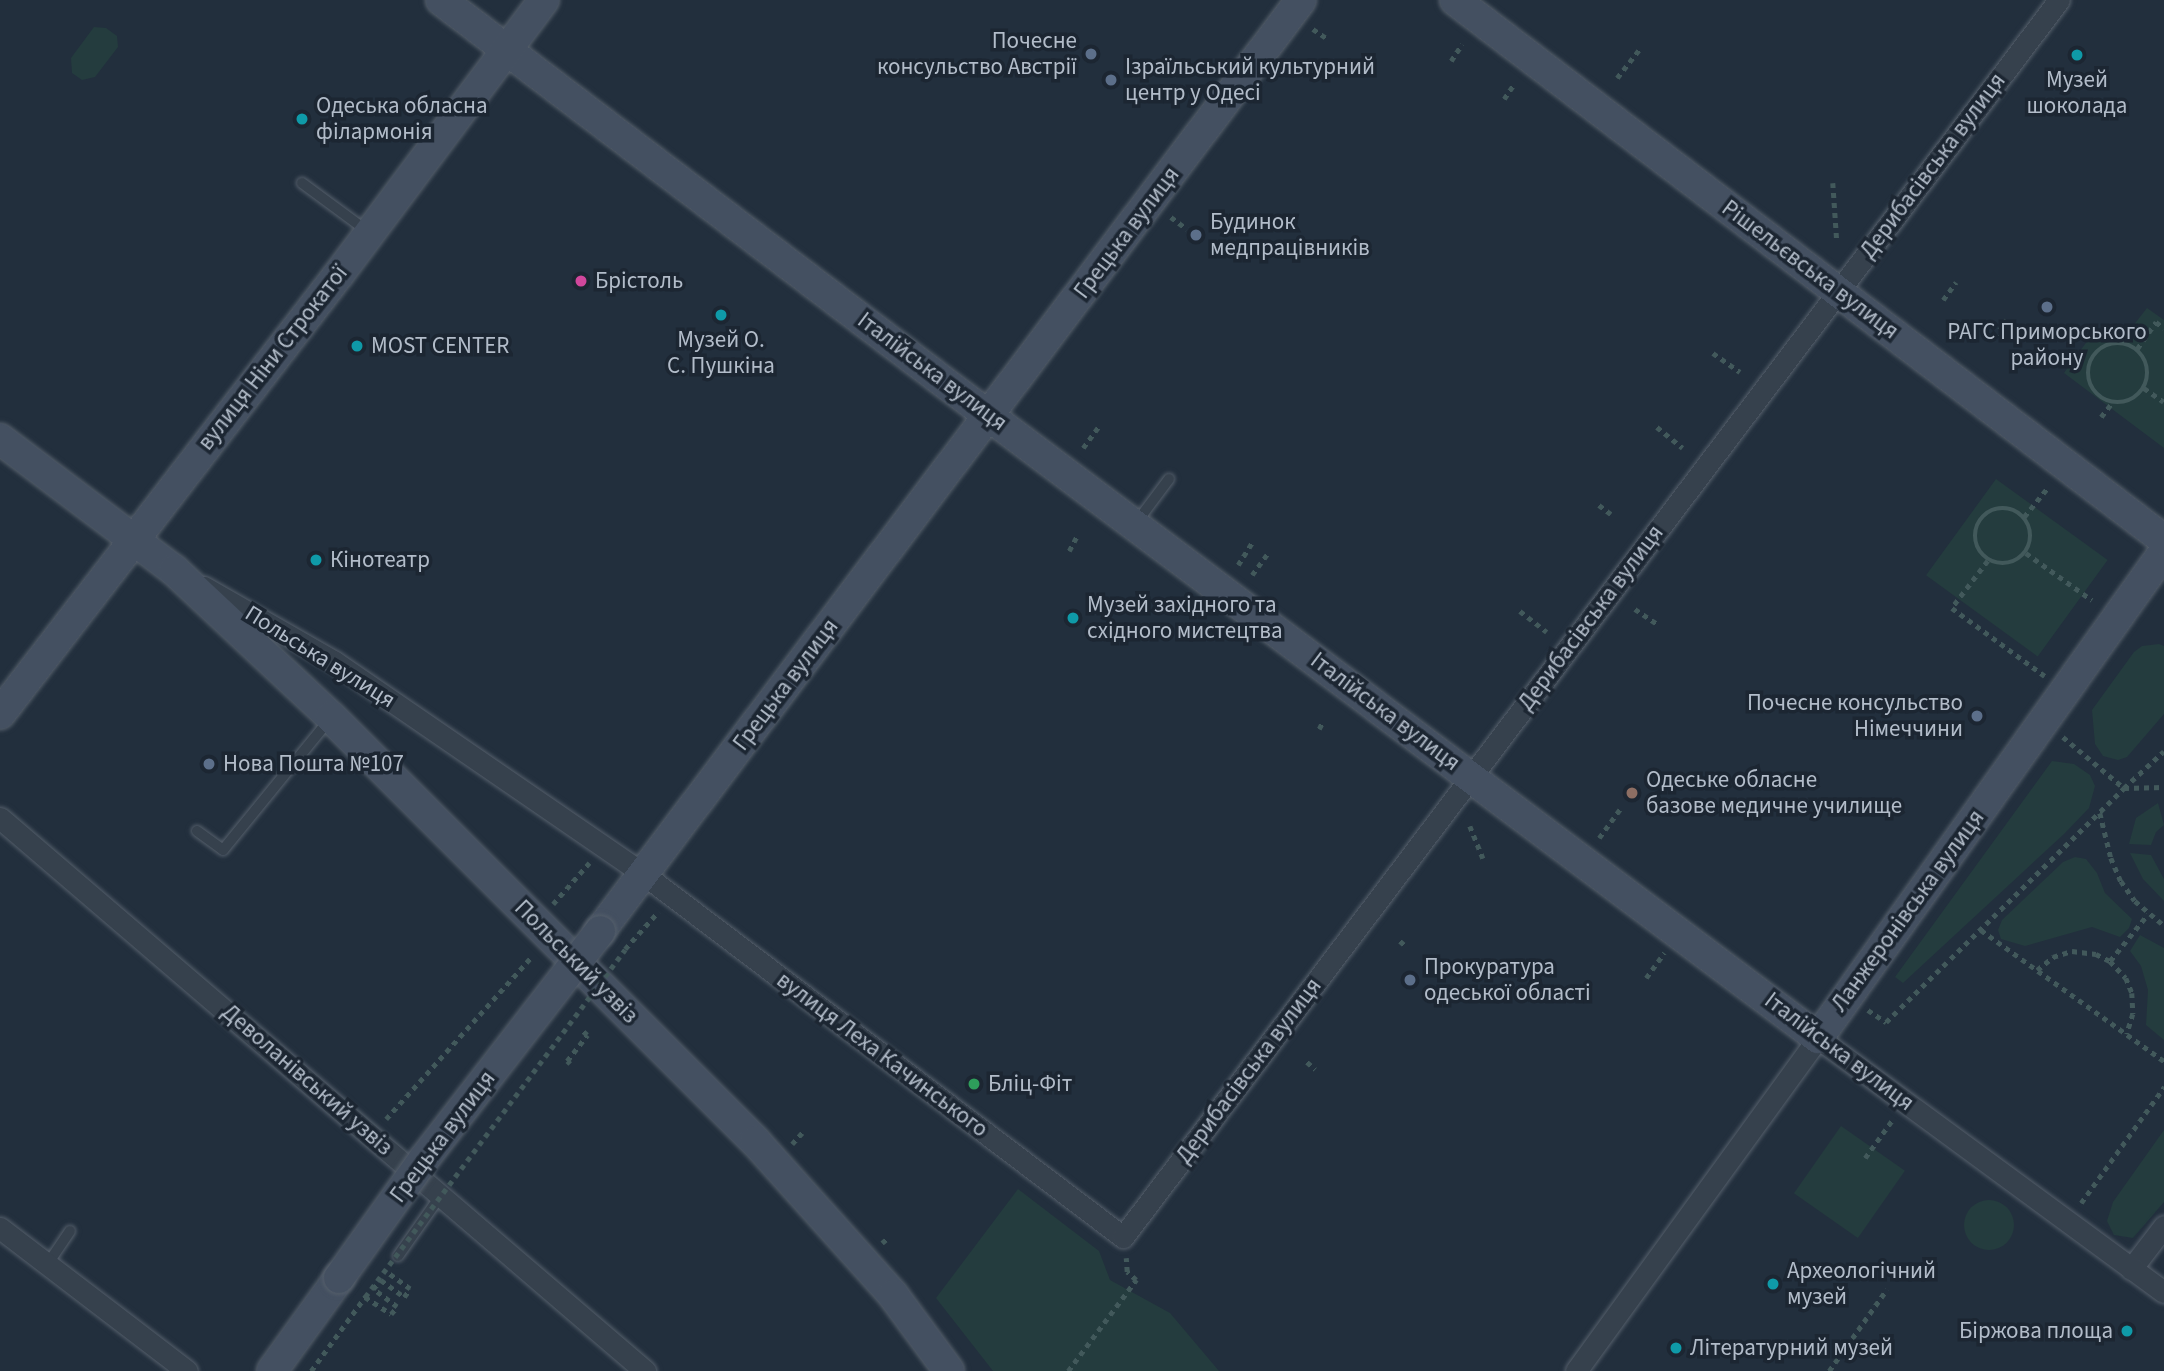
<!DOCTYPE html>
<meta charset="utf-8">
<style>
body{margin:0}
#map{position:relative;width:2164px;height:1371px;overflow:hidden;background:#222f3d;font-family:"Source Sans 3",sans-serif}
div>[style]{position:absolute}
.green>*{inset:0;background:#243c3e;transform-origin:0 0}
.round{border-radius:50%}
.path>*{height:4.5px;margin-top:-2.25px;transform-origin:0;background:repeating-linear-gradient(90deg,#42595b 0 5px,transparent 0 10px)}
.path>.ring{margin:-2.25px;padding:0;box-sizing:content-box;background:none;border:4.5px solid #42595b;border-radius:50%}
.roads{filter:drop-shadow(0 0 2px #555f6b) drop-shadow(0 0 2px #555f6b)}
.lane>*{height:10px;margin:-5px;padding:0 5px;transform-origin:5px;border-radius:5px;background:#36414d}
.street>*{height:21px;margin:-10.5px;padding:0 10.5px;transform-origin:10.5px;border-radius:10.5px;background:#36414d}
.secondary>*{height:30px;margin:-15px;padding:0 15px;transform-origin:15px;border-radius:15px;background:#445061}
.path-bridge>*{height:4.5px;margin-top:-2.25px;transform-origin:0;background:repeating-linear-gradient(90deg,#42595b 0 5px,transparent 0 10px)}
.bridges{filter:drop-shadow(0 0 2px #555f6b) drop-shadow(0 0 2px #555f6b)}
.secondary-bridge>*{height:30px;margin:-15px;padding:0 15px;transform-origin:15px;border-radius:15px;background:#445061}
.dots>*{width:19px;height:19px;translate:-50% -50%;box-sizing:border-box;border:4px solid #1c2632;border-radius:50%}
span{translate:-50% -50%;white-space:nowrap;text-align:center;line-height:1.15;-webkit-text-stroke:7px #1c2632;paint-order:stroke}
.poi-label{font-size:23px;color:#b2bcc9}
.right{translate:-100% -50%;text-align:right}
.left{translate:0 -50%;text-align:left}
.street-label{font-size:23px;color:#b2bcc9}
</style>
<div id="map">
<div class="green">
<div style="clip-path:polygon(94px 27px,106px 28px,117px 36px,118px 47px,95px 77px,82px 80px,72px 73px,71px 58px)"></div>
<div style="clip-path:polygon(2147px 308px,2164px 320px,2164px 448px,2064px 373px,2096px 329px,2118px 345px)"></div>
<div style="left:1996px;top:479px;width:138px;height:119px;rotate:36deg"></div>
<div style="clip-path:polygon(2159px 644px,2164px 646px,2164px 714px,2127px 757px,2118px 760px,2103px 756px,2095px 744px,2092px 710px,2134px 652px,2142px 646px)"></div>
<div style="clip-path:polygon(2052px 761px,2074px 764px,2090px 775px,2095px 786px,2089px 808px,2064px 834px,1903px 983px,1895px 977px)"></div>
<div style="clip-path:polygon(2158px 803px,2164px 825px,2156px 832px,2151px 845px,2129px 844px,2136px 818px)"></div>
<div style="clip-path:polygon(2130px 853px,2151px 855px,2164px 879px,2164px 901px,2143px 879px)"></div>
<div style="clip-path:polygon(2075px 857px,2086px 859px,2097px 873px,2105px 893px,2132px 919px,2129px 928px,2120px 937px,2092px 927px,2025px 946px,2001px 939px,1998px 930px,2002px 920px,2063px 862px)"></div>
<div style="clip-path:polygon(2140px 935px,2164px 948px,2164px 1040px,2146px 1025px,2148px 990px,2141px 966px,2130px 951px)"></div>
<div style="left:1841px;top:1126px;width:78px;height:82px;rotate:35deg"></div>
<div style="clip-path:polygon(2164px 1130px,2164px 1202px,2133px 1238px,2114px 1235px,2107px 1221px,2113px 1202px)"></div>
<div style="clip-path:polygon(1018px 1189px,1099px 1251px,1110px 1280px,1170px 1313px,1219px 1371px,993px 1371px,936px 1298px)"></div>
<div class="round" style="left:1964px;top:1200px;width:50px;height:50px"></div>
</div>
<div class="path">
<div style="left:1313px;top:29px;width:18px;rotate:34deg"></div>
<div style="left:1451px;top:61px;width:20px;rotate:-57deg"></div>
<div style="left:1617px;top:78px;width:37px;rotate:-52deg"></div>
<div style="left:1504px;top:99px;width:18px;rotate:-56deg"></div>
<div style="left:1833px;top:183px;width:59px;rotate:86.1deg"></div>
<div style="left:1171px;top:217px;width:20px;rotate:37deg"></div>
<div style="left:1943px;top:300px;width:22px;rotate:-54deg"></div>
<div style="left:1994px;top:338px;width:22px;rotate:-56deg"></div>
<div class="ring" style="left:2088px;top:343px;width:55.5px;height:55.5px"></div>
<div style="left:2137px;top:349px;width:33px;rotate:-55deg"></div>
<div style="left:2156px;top:322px;width:10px;rotate:37deg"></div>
<div style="left:1713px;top:353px;width:33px;rotate:35deg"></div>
<div style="left:2144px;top:388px;width:24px;rotate:35deg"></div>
<div style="left:2101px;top:417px;width:18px;rotate:-52deg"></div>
<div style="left:1657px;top:427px;width:33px;rotate:39deg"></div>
<div style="left:1083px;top:448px;width:29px;rotate:-54deg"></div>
<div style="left:1599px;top:505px;width:15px;rotate:37deg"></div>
<div class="ring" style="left:1975px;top:508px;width:51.5px;height:51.5px"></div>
<div style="left:2024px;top:517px;width:38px;rotate:-51deg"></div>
<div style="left:1069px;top:551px;width:17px;rotate:-62deg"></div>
<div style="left:2026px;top:553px;width:81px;rotate:35.5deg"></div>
<div style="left:1988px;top:561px;width:59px;rotate:127.5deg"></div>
<div style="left:1952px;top:608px;width:115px;rotate:36.2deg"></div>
<div style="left:1238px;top:565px;width:26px;rotate:-58deg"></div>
<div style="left:1252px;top:575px;width:26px;rotate:-54deg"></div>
<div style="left:1635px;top:609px;width:29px;rotate:34deg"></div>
<div style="left:1520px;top:611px;width:34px;rotate:38deg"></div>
<div style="left:1319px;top:729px;width:9px;rotate:-63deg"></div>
<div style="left:2063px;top:737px;width:80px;rotate:39.9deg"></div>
<div style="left:2124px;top:788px;width:54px;rotate:-42.8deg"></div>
<div style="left:2100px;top:813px;width:46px;rotate:76.3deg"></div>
<div style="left:2111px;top:858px;width:25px;rotate:67deg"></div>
<div style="left:2121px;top:881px;width:24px;rotate:55deg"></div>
<div style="left:2135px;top:901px;width:38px;rotate:40deg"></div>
<div style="left:1470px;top:826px;width:35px;rotate:68deg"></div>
<div style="left:1599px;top:838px;width:37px;rotate:-54deg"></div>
<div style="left:553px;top:904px;width:55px;rotate:-48.7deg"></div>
<div style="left:1981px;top:930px;width:225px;rotate:35.6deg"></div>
<div style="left:1400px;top:941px;width:9px;rotate:41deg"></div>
<div style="left:625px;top:949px;width:50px;rotate:-48.3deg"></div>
<div style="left:2110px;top:961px;width:60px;rotate:-51deg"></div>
<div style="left:2037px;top:970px;width:21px;rotate:-39deg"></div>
<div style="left:2053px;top:957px;width:20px;rotate:-18deg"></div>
<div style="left:2072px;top:951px;width:24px;rotate:7deg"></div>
<div style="left:2096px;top:954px;width:16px;rotate:27deg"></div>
<div style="left:2110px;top:961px;width:23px;rotate:47deg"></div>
<div style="left:2126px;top:978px;width:16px;rotate:68deg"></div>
<div style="left:2132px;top:993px;width:21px;rotate:87deg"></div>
<div style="left:2133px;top:1014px;width:21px;rotate:107deg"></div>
<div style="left:1646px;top:978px;width:31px;rotate:-54deg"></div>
<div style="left:1868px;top:1010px;width:22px;rotate:34deg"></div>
<div style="left:1886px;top:1022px;width:334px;rotate:-44.5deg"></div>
<div style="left:2124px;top:788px;width:40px;rotate:-1.4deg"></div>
<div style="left:1307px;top:1062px;width:11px;rotate:41deg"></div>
<div style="left:570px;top:1064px;width:4px;rotate:-135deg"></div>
<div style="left:567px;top:1061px;width:33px;rotate:-52deg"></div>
<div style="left:587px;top:1035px;width:9px;rotate:-139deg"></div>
<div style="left:386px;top:1119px;width:219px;rotate:-48.1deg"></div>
<div style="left:792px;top:1144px;width:15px;rotate:-48deg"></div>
<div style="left:1865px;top:1158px;width:48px;rotate:-54.3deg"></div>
<div style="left:2081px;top:1203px;width:143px;rotate:-54.4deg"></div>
<div style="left:882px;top:1243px;width:9px;rotate:-41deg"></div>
<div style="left:311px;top:1371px;width:92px;rotate:-53.9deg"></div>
<div style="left:365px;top:1297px;width:31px;rotate:33deg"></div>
<div style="left:391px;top:1314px;width:9px;rotate:-49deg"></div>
<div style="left:397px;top:1307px;width:30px;rotate:-143deg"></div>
<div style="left:373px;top:1289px;width:12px;rotate:-48deg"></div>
<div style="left:381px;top:1280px;width:29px;rotate:36deg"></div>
<div style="left:404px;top:1297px;width:10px;rotate:-53deg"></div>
<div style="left:410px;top:1289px;width:27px;rotate:-144deg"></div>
<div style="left:1068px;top:1371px;width:114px;rotate:-53.2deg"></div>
<div style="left:1136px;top:1280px;width:12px;rotate:-138deg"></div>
<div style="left:1127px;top:1272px;width:14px;rotate:-94deg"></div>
<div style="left:1829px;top:1371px;width:100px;rotate:-54.7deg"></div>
</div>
<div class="roads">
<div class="lane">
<div style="left:302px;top:183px;width:81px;rotate:36.4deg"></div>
<div style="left:1136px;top:523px;width:55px;rotate:-53.1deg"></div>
<div style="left:197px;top:831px;width:32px;rotate:36deg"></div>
<div style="left:223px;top:850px;width:168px;rotate:-50.8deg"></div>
<div style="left:398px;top:1256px;width:75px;rotate:-54.8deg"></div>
<div style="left:47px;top:1265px;width:41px;rotate:-55.9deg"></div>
</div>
<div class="street">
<div style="left:204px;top:587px;width:151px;rotate:29.8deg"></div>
<div style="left:335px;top:662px;width:373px;rotate:34.5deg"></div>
<div style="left:642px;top:873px;width:603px;rotate:37.12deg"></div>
<div style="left:1123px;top:1237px;width:1551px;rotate:-52.89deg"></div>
<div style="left:0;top:818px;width:850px;rotate:40.61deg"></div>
<div style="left:0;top:1228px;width:235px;rotate:37.4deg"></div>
<div style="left:2131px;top:1269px;width:54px;rotate:-52.5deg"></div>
<div style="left:1576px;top:1371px;width:412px;rotate:-54deg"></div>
<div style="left:1818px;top:1038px;width:429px;rotate:36.3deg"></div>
</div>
<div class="secondary">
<div style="left:441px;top:0;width:638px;rotate:37.23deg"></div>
<div style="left:949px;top:386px;width:1086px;rotate:36.88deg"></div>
<div style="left:1818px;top:1038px;width:597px;rotate:-54.55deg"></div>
<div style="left:1455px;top:0;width:891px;rotate:37.29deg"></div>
<div style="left:0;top:439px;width:218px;rotate:37deg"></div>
<div style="left:174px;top:570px;width:215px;rotate:43.1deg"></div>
<div style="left:331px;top:717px;width:600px;rotate:45deg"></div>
<div style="left:755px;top:1141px;width:207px;rotate:48.1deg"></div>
<div style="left:893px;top:1295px;width:94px;rotate:53.6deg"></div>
<div style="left:0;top:714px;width:555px;rotate:-52.39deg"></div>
<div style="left:339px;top:274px;width:342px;rotate:-53.2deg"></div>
<div style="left:600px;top:931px;width:1165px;rotate:-53.02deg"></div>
<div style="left:272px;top:1371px;width:115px;rotate:-54.2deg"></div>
</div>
</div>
<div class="path-bridge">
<div style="left:365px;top:1297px;width:434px;rotate:-53.2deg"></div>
</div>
<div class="bridges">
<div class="secondary-bridge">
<div style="left:339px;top:1278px;width:146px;rotate:-54.5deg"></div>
<div style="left:424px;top:1159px;width:288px;rotate:-52.3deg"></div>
</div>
</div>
<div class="dots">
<div style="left:1091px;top:54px;background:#5c6f8a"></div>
<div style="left:2077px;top:55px;background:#0f9aa8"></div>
<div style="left:1111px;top:80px;background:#5c6f8a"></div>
<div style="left:302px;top:119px;background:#0f9aa8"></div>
<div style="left:1196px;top:235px;background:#5c6f8a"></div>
<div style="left:581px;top:281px;background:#d1479c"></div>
<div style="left:2047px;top:307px;background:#5c6f8a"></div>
<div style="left:721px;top:315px;background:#0f9aa8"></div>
<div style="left:357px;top:346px;background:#0f9aa8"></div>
<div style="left:316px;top:560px;background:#0f9aa8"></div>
<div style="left:1073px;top:618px;background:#0f9aa8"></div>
<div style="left:1977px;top:716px;background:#5c6f8a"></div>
<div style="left:209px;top:764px;background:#5c6f8a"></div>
<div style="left:1632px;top:793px;background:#8d6e63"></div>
<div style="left:1410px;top:980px;background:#5c6f8a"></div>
<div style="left:974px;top:1084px;background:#2e9e5b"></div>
<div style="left:1773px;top:1284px;background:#0f9aa8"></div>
<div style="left:2127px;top:1331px;background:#0f9aa8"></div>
<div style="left:1676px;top:1348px;background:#0f9aa8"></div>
</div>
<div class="poi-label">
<span class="right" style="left:1077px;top:54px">Почесне<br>консульство Австрії</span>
<span class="left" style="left:1125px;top:80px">Ізраїльський культурний<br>центр у Одесі</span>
<span style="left:2077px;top:93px">Музей<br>шоколада</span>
<span class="left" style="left:316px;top:119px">Одеська обласна<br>філармонія</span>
<span class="left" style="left:1210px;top:235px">Будинок<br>медпрацівників</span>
<span class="left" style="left:595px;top:281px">Брістоль</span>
<span style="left:2047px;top:345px">РАГС Приморського<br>району</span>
<span style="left:721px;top:353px">Музей О.<br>С. Пушкіна</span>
<span class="left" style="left:371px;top:346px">MOST CENTER</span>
<span class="left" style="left:330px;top:560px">Кінотеатр</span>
<span class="left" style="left:1087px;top:618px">Музей західного та<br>східного мистецтва</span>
<span class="right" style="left:1963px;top:716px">Почесне консульство<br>Німеччини</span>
<span class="left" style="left:223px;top:764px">Нова Пошта №107</span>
<span class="left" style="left:1646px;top:793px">Одеське обласне<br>базове медичне училище</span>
<span class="left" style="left:1424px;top:980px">Прокуратура<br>одеської області</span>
<span class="left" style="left:988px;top:1084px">Бліц-Фіт</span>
<span class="left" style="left:1787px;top:1284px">Археологічний<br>музей</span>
<span class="right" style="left:2113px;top:1331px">Біржова площа</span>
<span class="left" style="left:1690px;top:1348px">Літературний музей</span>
</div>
<div class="street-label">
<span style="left:1933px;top:166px;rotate:-53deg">Дерибасівська вулиця</span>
<span style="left:1127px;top:233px;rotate:-53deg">Грецька вулиця</span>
<span style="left:1810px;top:270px;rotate:37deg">Рішельєвська вулиця</span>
<span style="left:273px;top:358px;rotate:-52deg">вулиця Ніни Строкатої</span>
<span style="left:932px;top:372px;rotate:37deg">Італійська вулиця</span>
<span style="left:1591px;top:618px;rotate:-53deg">Дерибасівська вулиця</span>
<span style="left:320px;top:657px;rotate:32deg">Польська вулиця</span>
<span style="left:786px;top:685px;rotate:-53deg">Грецька вулиця</span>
<span style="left:1385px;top:712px;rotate:37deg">Італійська вулиця</span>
<span style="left:1908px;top:911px;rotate:-54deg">Ланжеронівська вулиця</span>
<span style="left:576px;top:962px;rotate:45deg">Польський узвіз</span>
<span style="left:1839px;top:1052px;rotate:37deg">Італійська вулиця</span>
<span style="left:882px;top:1055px;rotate:37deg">вулиця Леха Качинського</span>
<span style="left:1249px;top:1071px;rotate:-53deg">Дерибасівська вулиця</span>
<span style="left:307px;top:1080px;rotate:41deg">Деволанівський узвіз</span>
<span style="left:443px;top:1137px;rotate:-53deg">Грецька вулиця</span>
</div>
</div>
